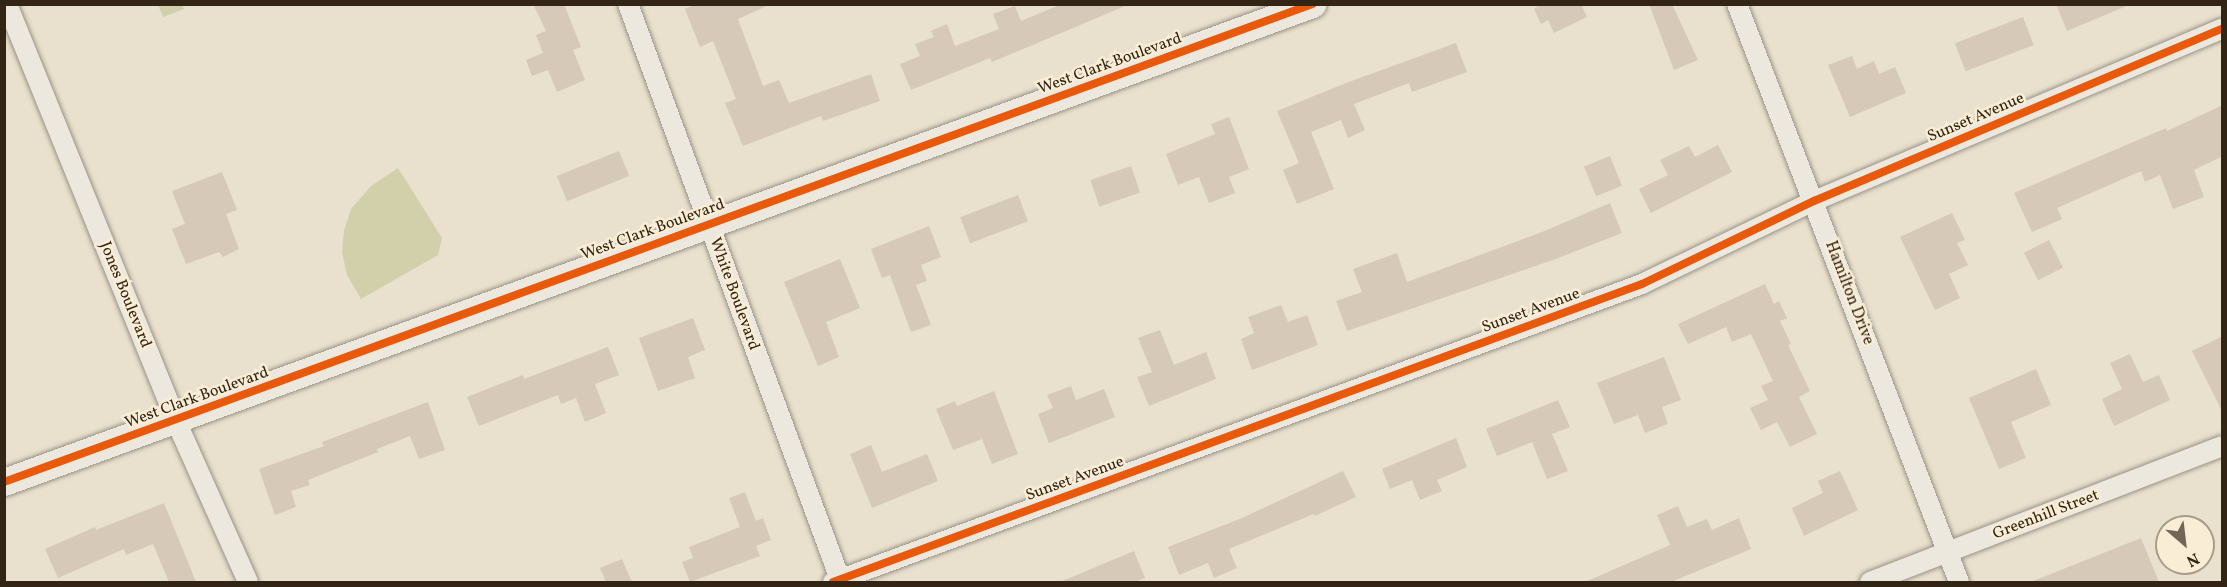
<!DOCTYPE html>
<style>
body{margin:0}
#map{position:relative;width:2227px;height:587px;overflow:hidden;background:#e9e0cd;font-family:Vollkorn,serif}
div>[style]{position:absolute}
.green>*{inset:0;background:#d2d0ab}
.building>*{inset:0;background:#d6c9b8;transform-origin:0 0}
.roads{filter:drop-shadow(0 0 2px #999286) drop-shadow(0 0 2px #999286)}
.street>*{height:20px;margin:-10px;padding:0 10px;transform-origin:10px;border-radius:10px;background:#ede8de}
.secondary>*{height:27px;margin:-13.5px;padding:0 13.5px;transform-origin:13.5px;border-radius:13.5px;background:#ede8de}
.cycleway>*{height:8px;margin:-4px;padding:0 4px;transform-origin:4px;border-radius:4px;background:#e8590c}
span{translate:-50% -50%;white-space:nowrap;text-align:center;line-height:1.15;-webkit-text-stroke:5px #f9edd6;paint-order:stroke}
.street-label{font-size:16px;color:#322516}
.frame{position:absolute;inset:0;border:6px solid #322516;pointer-events:none}
.north{position:absolute;left:2155px;top:515px;width:60px;height:60px;box-sizing:border-box;background:#f9edd6;border:2px solid #a99d89;border-radius:50%;rotate:152deg;font-size:16px;font-weight:700;line-height:24px;text-align:center;color:#322516}
.north::after{content:'';display:block;margin:auto;width:21px;height:27px;background:#726656;clip-path:polygon(50% 0,100% 100%,50% 72%,0 100%)}
</style>
<div id="map">
<div class="green">
<div style="clip-path:polygon(158px 5px,182px 5px,184px 9px,163px 17px)"></div>
<div style="clip-path:polygon(398px 168px,442px 238px,438px 255px,361px 299px,347px 275px,342px 252px,344px 231px,351px 209px,371px 186px)"></div>
</div>
<div class="building">
<div style="clip-path:polygon(533px 4px,564px 4px,581px 47px,573px 50px,585px 80px,557px 92px,548px 70px,532px 76px,526px 60px,543px 53px,536px 35px,546px 31px)"></div>
<div style="clip-path:polygon(697px 4px,771px 4px,738px 19px,763px 86px,779px 80px,789px 103px,871px 74px,880px 101px,823px 121px,821px 116px,743px 146px,725px 103px,736px 99px,713px 41px,700px 47px,685px 9px)"></div>
<div style="clip-path:polygon(1062px 4px,1130px 4px,992px 62px,990px 58px,911px 90px,900px 64px,920px 56px,915px 44px,934px 37px,931px 31px,947px 24px,955px 46px,999px 29px,993px 14px,1015px 6px,1021px 21px)"></div>
<div style="clip-path:polygon(1541px 4px,1581px 4px,1587px 17px,1554px 33px,1548px 20px,1541px 24px,1534px 9px)"></div>
<div style="clip-path:polygon(1649px 4px,1672px 4px,1698px 60px,1674px 70px)"></div>
<div style="clip-path:polygon(2056px 4px,2129px 4px,2129px 5px,2067px 31px)"></div>
<div style="left:2023px;top:17px;width:30px;height:73px;rotate:69deg"></div>
<div style="clip-path:polygon(1456px 43px,1467px 72px,1412px 92px,1409px 83px,1354px 104px,1365px 130px,1348px 138px,1341px 120px,1311px 132px,1334px 189px,1297px 204px,1283px 170px,1299px 163px,1277px 111px,1346px 83px)"></div>
<div style="clip-path:polygon(1852px 56px,1857px 69px,1874px 61px,1879px 74px,1895px 67px,1906px 93px,1850px 117px,1828px 65px)"></div>
<div style="clip-path:polygon(2223px 105px,2223px 156px,2194px 170px,2204px 197px,2173px 209px,2160px 175px,2145px 182px,2141px 171px,2057px 208px,2062px 219px,2032px 232px,2014px 193px,2166px 128px,2167px 131px)"></div>
<div style="clip-path:polygon(1229px 117px,1249px 169px,1229px 177px,1235px 193px,1209px 203px,1199px 177px,1178px 185px,1166px 154px,1215px 134px,1211px 124px)"></div>
<div style="clip-path:polygon(1718px 145px,1732px 172px,1651px 213px,1639px 189px,1668px 175px,1660px 160px,1689px 146px,1695px 157px)"></div>
<div style="left:619px;top:151px;width:27px;height:67px;rotate:68deg"></div>
<div style="left:1610px;top:156px;width:32px;height:28px;rotate:68deg"></div>
<div style="left:1131px;top:166px;width:28px;height:43px;rotate:71deg"></div>
<div style="clip-path:polygon(222px 172px,237px 210px,226px 214px,239px 249px,223px 257px,219px 252px,186px 264px,172px 229px,185px 224px,172px 191px)"></div>
<div style="left:1018px;top:195px;width:28px;height:62px;rotate:69deg"></div>
<div style="clip-path:polygon(1610px 203px,1622px 233px,1553px 260px,1347px 331px,1336px 301px,1362px 292px,1353px 269px,1397px 253px,1407px 282px,1542px 232px)"></div>
<div style="clip-path:polygon(1952px 213px,1965px 240px,1957px 243px,1968px 265px,1949px 274px,1960px 298px,1935px 310px,1900px 237px)"></div>
<div style="clip-path:polygon(929px 226px,941px 257px,921px 265px,927px 281px,916px 285px,931px 325px,911px 332px,890px 275px,882px 278px,871px 249px)"></div>
<div style="left:2049px;top:240px;width:31px;height:28px;rotate:63deg"></div>
<div style="clip-path:polygon(840px 259px,860px 308px,826px 322px,839px 357px,818px 366px,784px 282px)"></div>
<div style="clip-path:polygon(1765px 284px,1774px 304px,1779px 301px,1787px 318px,1780px 321px,1791px 344px,1788px 345px,1810px 391px,1799px 397px,1817px 434px,1790px 447px,1777px 422px,1761px 430px,1750px 408px,1768px 400px,1761px 386px,1773px 381px,1751px 334px,1732px 342px,1726px 327px,1688px 344px,1678px 324px)"></div>
<div style="clip-path:polygon(1281px 305px,1288px 322px,1307px 315px,1318px 345px,1252px 370px,1241px 339px,1254px 333px,1248px 317px)"></div>
<div style="clip-path:polygon(693px 318px,705px 350px,688px 357px,695px 378px,658px 391px,639px 338px)"></div>
<div style="clip-path:polygon(1160px 330px,1174px 365px,1206px 352px,1216px 379px,1149px 406px,1137px 377px,1152px 372px,1138px 338px)"></div>
<div style="clip-path:polygon(2223px 336px,2223px 413px,2192px 351px)"></div>
<div style="clip-path:polygon(608px 347px,619px 375px,595px 384px,606px 413px,585px 422px,576px 398px,561px 404px,558px 395px,479px 426px,467px 397px,523px 375px,524px 379px)"></div>
<div style="clip-path:polygon(2130px 354px,2143px 382px,2159px 375px,2170px 400px,2114px 426px,2102px 399px,2122px 389px,2110px 363px)"></div>
<div style="clip-path:polygon(1664px 357px,1681px 400px,1662px 407px,1668px 424px,1645px 433px,1638px 415px,1614px 424px,1597px 383px)"></div>
<div style="clip-path:polygon(2036px 369px,2051px 405px,2011px 422px,2026px 458px,1999px 469px,1969px 398px)"></div>
<div style="clip-path:polygon(1071px 386px,1076px 400px,1104px 389px,1115px 417px,1049px 443px,1038px 414px,1053px 408px,1047px 395px)"></div>
<div style="clip-path:polygon(994px 391px,1018px 454px,992px 464px,982px 439px,953px 450px,936px 409px,955px 401px,957px 406px)"></div>
<div style="clip-path:polygon(1558px 400px,1570px 427px,1552px 434px,1568px 471px,1547px 479px,1532px 442px,1497px 456px,1486px 429px)"></div>
<div style="clip-path:polygon(428px 402px,445px 450px,419px 459px,410px 436px,377px 449px,378px 452px,308px 480px,310px 485px,291px 491px,296px 507px,275px 515px,259px 469px,324px 446px,322px 442px)"></div>
<div style="clip-path:polygon(1456px 438px,1467px 467px,1437px 480px,1442px 491px,1420px 500px,1412px 480px,1390px 489px,1382px 469px)"></div>
<div style="clip-path:polygon(871px 445px,882px 472px,927px 454px,938px 481px,872px 508px,850px 454px)"></div>
<div style="clip-path:polygon(1343px 471px,1356px 497px,1315px 516px,1314px 514px,1229px 549px,1237px 568px,1214px 578px,1208px 563px,1179px 575px,1168px 547px,1242px 518px)"></div>
<div style="clip-path:polygon(1840px 471px,1858px 510px,1804px 536px,1792px 508px,1823px 493px,1818px 481px)"></div>
<div style="clip-path:polygon(745px 492px,756px 521px,763px 518px,771px 540px,756px 546px,760px 556px,690px 582px,682px 562px,693px 558px,689px 547px,740px 527px,729px 498px)"></div>
<div style="clip-path:polygon(164px 503px,196px 582px,169px 582px,153px 544px,126px 555px,124px 549px,58px 578px,45px 549px,95px 527px,96px 530px)"></div>
<div style="clip-path:polygon(1678px 506px,1687px 527px,1707px 519px,1712px 530px,1739px 518px,1751px 549px,1671px 582px,1585px 582px,1670px 545px,1657px 515px)"></div>
<div style="clip-path:polygon(2141px 538px,2159px 582px,2031px 582px)"></div>
<div style="clip-path:polygon(1134px 551px,1145px 578px,1134px 582px,1060px 582px)"></div>
<div style="clip-path:polygon(622px 559px,632px 582px,606px 582px,600px 568px)"></div>
</div>
<div class="roads">
<div class="street">
<div style="left:7px;top:4px;width:450px;rotate:67.9deg"></div>
<div style="left:176px;top:421px;width:176px;rotate:65.9deg"></div>
<div style="left:628px;top:4px;width:616px;rotate:69.77deg"></div>
<div style="left:1737px;top:4px;width:619px;rotate:68.99deg"></div>
<div style="left:833px;top:582px;width:862px;rotate:-20.22deg"></div>
<div style="left:1642px;top:284px;width:191px;rotate:-25.8deg"></div>
<div style="left:1814px;top:201px;width:443px;rotate:-22.9deg"></div>
<div style="left:1870px;top:582px;width:377px;rotate:-21.1deg"></div>
</div>
<div class="secondary">
<div style="left:4px;top:482px;width:1393px;rotate:-20.07deg"></div>
</div>
</div>
<div class="cycleway">
<div style="left:4px;top:482px;width:1393px;rotate:-20.07deg"></div>
<div style="left:833px;top:582px;width:862px;rotate:-20.22deg"></div>
<div style="left:1642px;top:284px;width:191px;rotate:-25.8deg"></div>
<div style="left:1814px;top:201px;width:443px;rotate:-22.9deg"></div>
</div>
<div class="street-label">
<span style="left:1110px;top:64px;rotate:-20deg">West Clark Boulevard</span>
<span style="left:1976px;top:118px;rotate:-23deg">Sunset Avenue</span>
<span style="left:653px;top:230px;rotate:-20deg">West Clark Boulevard</span>
<span style="left:1849px;top:293px;rotate:69deg">Hamilton Drive</span>
<span style="left:734px;top:294px;rotate:70deg">White Boulevard</span>
<span style="left:125px;top:295px;rotate:68deg">Jones Boulevard</span>
<span style="left:1531px;top:311px;rotate:-20deg">Sunset Avenue</span>
<span style="left:197px;top:398px;rotate:-20deg">West Clark Boulevard</span>
<span style="left:1075px;top:479px;rotate:-20deg">Sunset Avenue</span>
<span style="left:2046px;top:515px;rotate:-21deg">Greenhill Street</span>
</div>
<div class="frame"></div>
<div class="north">N</div>
</div>
